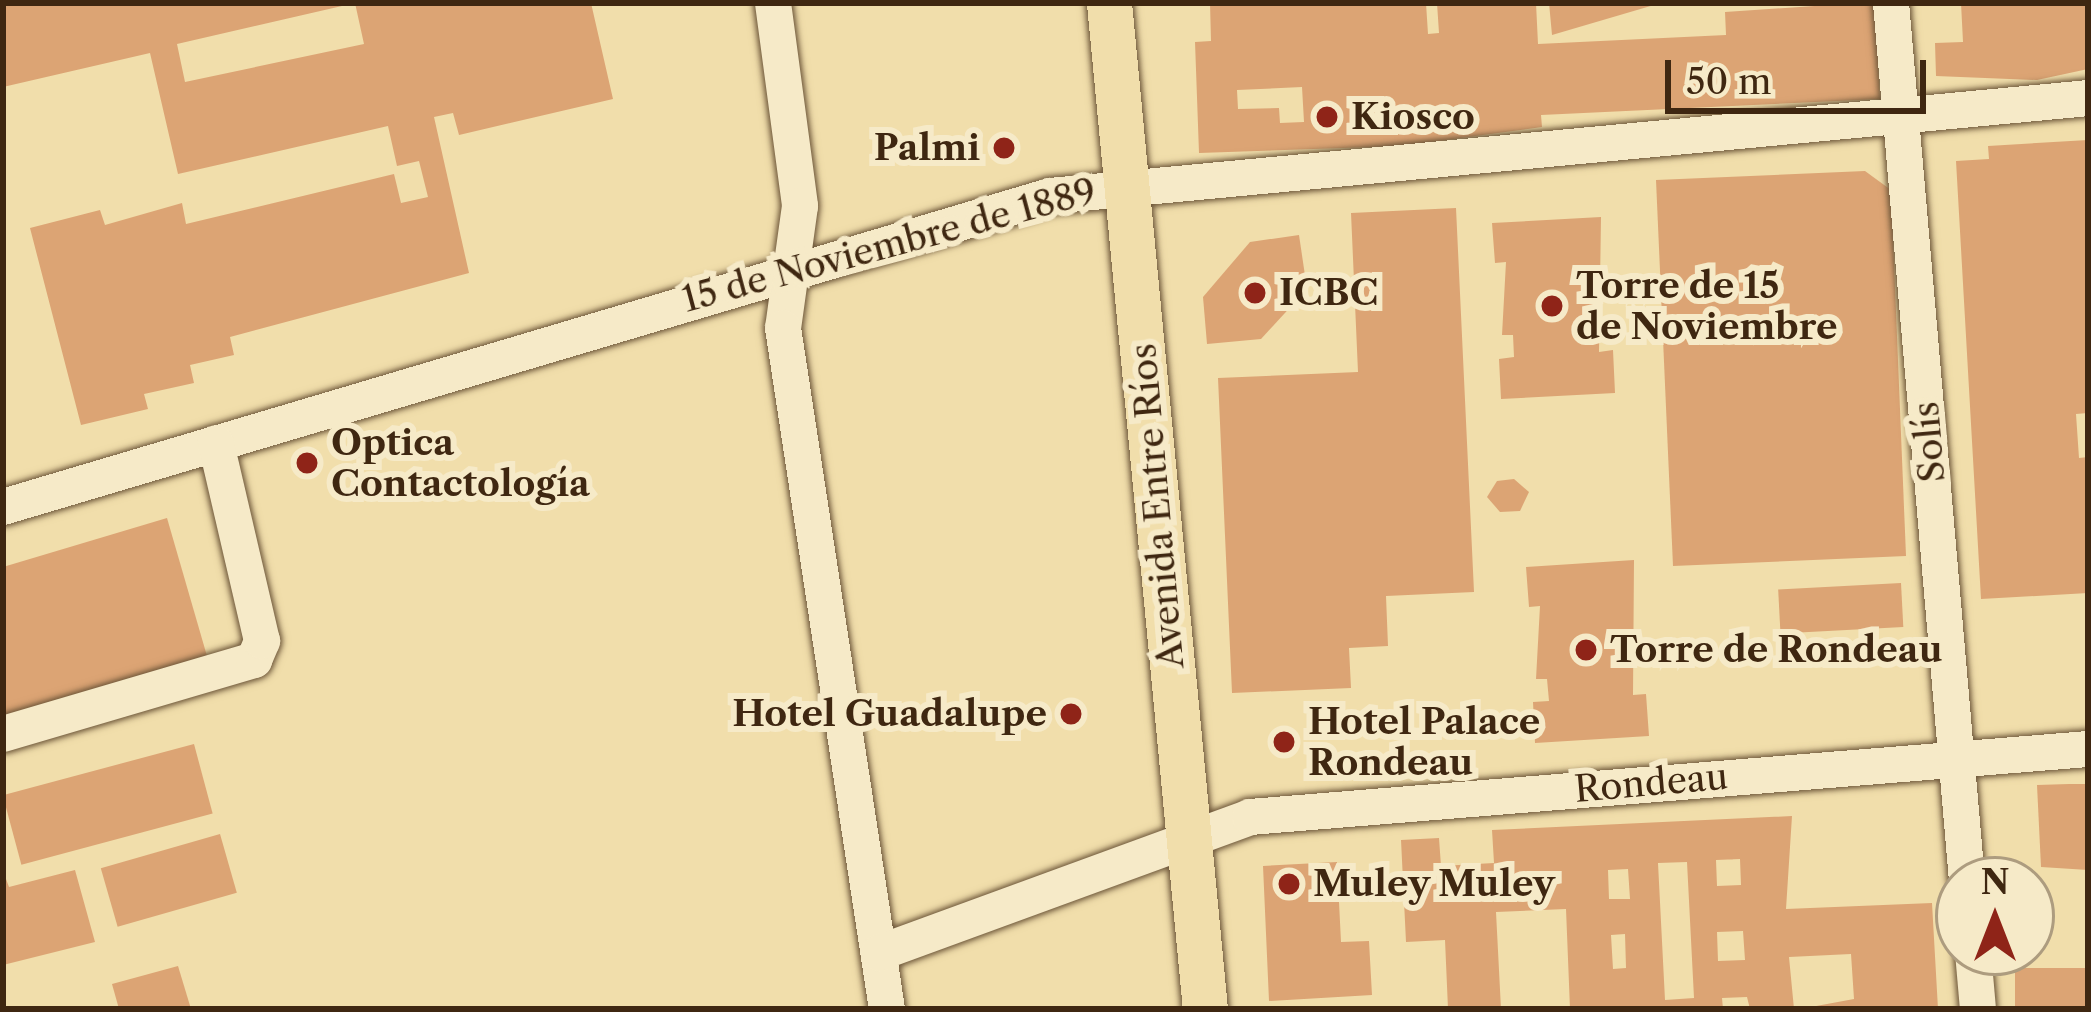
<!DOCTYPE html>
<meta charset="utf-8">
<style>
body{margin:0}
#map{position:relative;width:2091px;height:1012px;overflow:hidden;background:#f1deab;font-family:"Libre Caslon Text",serif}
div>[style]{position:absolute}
.building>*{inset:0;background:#dca474;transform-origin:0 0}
.roads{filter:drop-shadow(0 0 3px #6c5538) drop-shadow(0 0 3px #6c5538)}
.minor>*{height:36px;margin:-18px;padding:0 18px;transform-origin:18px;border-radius:18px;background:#f6eac8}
.major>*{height:45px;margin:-22.5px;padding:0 22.5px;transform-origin:22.5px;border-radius:22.5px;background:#f1deab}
.dots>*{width:33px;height:33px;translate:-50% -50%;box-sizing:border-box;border:6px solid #f6eac8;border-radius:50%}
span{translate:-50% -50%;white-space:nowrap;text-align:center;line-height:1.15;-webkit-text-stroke:12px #f6eac8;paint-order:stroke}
.poi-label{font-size:36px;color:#3f2711;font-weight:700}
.left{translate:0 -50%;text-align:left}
.right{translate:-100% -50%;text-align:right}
.street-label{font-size:36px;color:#3f2711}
.frame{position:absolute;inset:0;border:6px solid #3f2711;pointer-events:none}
.north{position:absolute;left:1935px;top:856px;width:120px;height:120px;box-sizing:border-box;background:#f6eac8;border:3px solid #ad9c7f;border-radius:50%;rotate:0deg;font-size:33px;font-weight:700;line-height:48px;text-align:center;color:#3f2711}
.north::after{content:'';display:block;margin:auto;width:42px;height:54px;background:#8f2418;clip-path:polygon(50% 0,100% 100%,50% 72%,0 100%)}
.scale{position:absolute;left:1665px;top:60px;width:261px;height:54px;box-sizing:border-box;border:6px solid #3f2711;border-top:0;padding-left:15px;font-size:36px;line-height:42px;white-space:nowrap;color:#3f2711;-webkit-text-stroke:9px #f6eac8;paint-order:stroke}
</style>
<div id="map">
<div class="building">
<div style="clip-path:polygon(3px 3px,355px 3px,177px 44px,185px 82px,364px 44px,355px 3px,591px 3px,613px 99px,459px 135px,453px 113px,434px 117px,469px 273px,230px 337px,234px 355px,190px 365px,194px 383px,144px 394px,148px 409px,81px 425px,30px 228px,100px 210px,105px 225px,182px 203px,186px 224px,394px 174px,401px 203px,428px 197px,419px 161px,397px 166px,388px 126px,178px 174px,150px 53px,3px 87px)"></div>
<div style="clip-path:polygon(evenodd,1210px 3px,1426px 3px,1428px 34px,1439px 33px,1437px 3px,1536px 3px,1538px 44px,1726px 35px,1725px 12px,1858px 3px,1875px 5px,1880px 99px,1541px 115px,1542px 127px,1401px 146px,1199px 153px,1195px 42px,1211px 41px,1210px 3px,1302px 87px,1304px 122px,1280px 123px,1279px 108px,1238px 109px,1237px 90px,1302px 87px)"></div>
<div style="clip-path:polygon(1549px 3px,1654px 3px,1654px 5px,1552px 35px)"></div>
<div style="clip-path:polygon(1961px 3px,2088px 3px,2088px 69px,2037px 80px,1936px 76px,1935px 43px,1963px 42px)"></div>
<div style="clip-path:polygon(2088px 140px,2088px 413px,2076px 414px,2079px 458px,2088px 457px,2088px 593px,1981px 599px,1956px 161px,1989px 159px,1988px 146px)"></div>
<div style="clip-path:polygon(1865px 171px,1891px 190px,1906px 556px,1673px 566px,1656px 180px)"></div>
<div style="clip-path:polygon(1456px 208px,1474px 592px,1386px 596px,1388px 646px,1349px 648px,1351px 688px,1232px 693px,1218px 378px,1358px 372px,1351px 213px)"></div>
<div style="clip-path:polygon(1601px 217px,1599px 352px,1613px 350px,1615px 393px,1501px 399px,1499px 359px,1514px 357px,1513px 335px,1502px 335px,1506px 262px,1495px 263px,1492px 223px)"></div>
<div style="clip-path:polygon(1299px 235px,1307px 289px,1261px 339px,1207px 344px,1203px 297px,1250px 242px)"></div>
<div style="clip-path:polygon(1514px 479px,1529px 492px,1520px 511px,1500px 512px,1487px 497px,1497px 481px)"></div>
<div style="clip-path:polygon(167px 518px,209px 663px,3px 718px,3px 567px)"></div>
<div style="clip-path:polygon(1634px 560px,1633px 695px,1646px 694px,1649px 736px,1535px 743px,1533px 702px,1549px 701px,1547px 679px,1536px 679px,1540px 606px,1529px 607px,1526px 567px)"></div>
<div style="left:1901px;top:583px;width:44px;height:123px;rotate:87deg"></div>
<div style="left:194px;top:744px;width:72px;height:198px;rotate:75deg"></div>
<div style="clip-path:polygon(2069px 784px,2088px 784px,2088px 870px,2041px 867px,2037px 785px)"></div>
<div style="clip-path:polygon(evenodd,1792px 816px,1786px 909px,1932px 903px,1938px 1009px,1800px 1009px,1854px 999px,1851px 954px,1789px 957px,1794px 1009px,1750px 1009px,1747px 997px,1722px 998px,1723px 1009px,1570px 1009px,1566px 909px,1496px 912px,1501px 1009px,1448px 1009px,1445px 940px,1406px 942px,1401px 840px,1439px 838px,1441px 866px,1494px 863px,1492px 830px,1792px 816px,1740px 859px,1741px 885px,1717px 886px,1716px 860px,1740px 859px,1792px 816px,1687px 862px,1694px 998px,1665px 1000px,1658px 863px,1687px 862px,1792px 816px,1628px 869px,1630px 899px,1609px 899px,1608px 870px,1628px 869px,1792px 816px,1743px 931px,1745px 960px,1718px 961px,1717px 932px,1743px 931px,1792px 816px,1625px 934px,1626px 968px,1613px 969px,1611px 935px,1625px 934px)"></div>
<div style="left:220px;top:834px;width:61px;height:124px;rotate:74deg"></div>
<div style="clip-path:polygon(1337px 862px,1341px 942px,1369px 941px,1372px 995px,1269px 1001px,1263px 866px)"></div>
<div style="clip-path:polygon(75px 870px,95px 942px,3px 965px,3px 871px,9px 887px)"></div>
<div style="clip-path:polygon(178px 966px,191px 1009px,119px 1009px,112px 984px)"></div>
<div style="left:2088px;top:968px;width:41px;height:73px;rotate:90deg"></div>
</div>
<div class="roads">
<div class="minor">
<div style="left:773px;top:3px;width:205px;rotate:82.4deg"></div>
<div style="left:800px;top:206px;width:123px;rotate:97.9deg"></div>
<div style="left:783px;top:328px;width:689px;rotate:81.32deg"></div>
<div style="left:1891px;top:3px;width:880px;rotate:85.05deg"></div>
<div style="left:3px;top:507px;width:1092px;rotate:-16.54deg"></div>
<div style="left:1050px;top:196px;width:1043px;rotate:-5.39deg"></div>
<div style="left:3px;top:734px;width:262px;rotate:-16.4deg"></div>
<div style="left:254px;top:660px;width:21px;rotate:-67deg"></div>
<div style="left:262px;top:641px;width:203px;rotate:-103.1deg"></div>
<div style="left:1973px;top:952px;width:57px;rotate:85deg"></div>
<div style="left:879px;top:953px;width:395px;rotate:-20.1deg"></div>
<div style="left:1250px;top:817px;width:841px;rotate:-4.64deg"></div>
</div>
<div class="major">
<div style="left:1109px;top:3px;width:1011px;rotate:84.55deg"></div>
</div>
</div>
<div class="dots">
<div style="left:1327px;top:117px;background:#8f2418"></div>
<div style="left:1004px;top:148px;background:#8f2418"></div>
<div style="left:1255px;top:293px;background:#8f2418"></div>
<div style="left:1552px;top:306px;background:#8f2418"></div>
<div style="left:307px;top:463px;background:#8f2418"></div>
<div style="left:1586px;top:650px;background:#8f2418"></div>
<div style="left:1071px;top:714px;background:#8f2418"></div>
<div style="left:1284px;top:742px;background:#8f2418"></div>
<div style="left:1289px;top:884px;background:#8f2418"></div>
</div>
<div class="poi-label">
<span class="left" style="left:1351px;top:117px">Kiosco</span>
<span class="right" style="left:980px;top:148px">Palmi</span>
<span class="left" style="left:1576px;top:306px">Torre de 15<br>de Noviembre</span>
<span class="left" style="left:1279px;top:293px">ICBC</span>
<span class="left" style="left:331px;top:463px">Optica<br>Contactología</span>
<span class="left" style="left:1610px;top:650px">Torre de Rondeau</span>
<span class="right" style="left:1047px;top:714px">Hotel Guadalupe</span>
<span class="left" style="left:1308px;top:742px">Hotel Palace<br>Rondeau</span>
<span class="left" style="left:1313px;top:884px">Muley Muley</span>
</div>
<div class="street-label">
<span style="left:889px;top:245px;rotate:-15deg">15 de Noviembre de 1889</span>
<span style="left:1929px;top:442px;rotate:-95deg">Solís</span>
<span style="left:1157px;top:506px;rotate:-95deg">Avenida Entre Ríos</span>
<span style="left:1651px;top:783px;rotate:-5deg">Rondeau</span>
</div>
<div class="frame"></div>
<div class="north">N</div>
<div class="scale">50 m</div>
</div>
